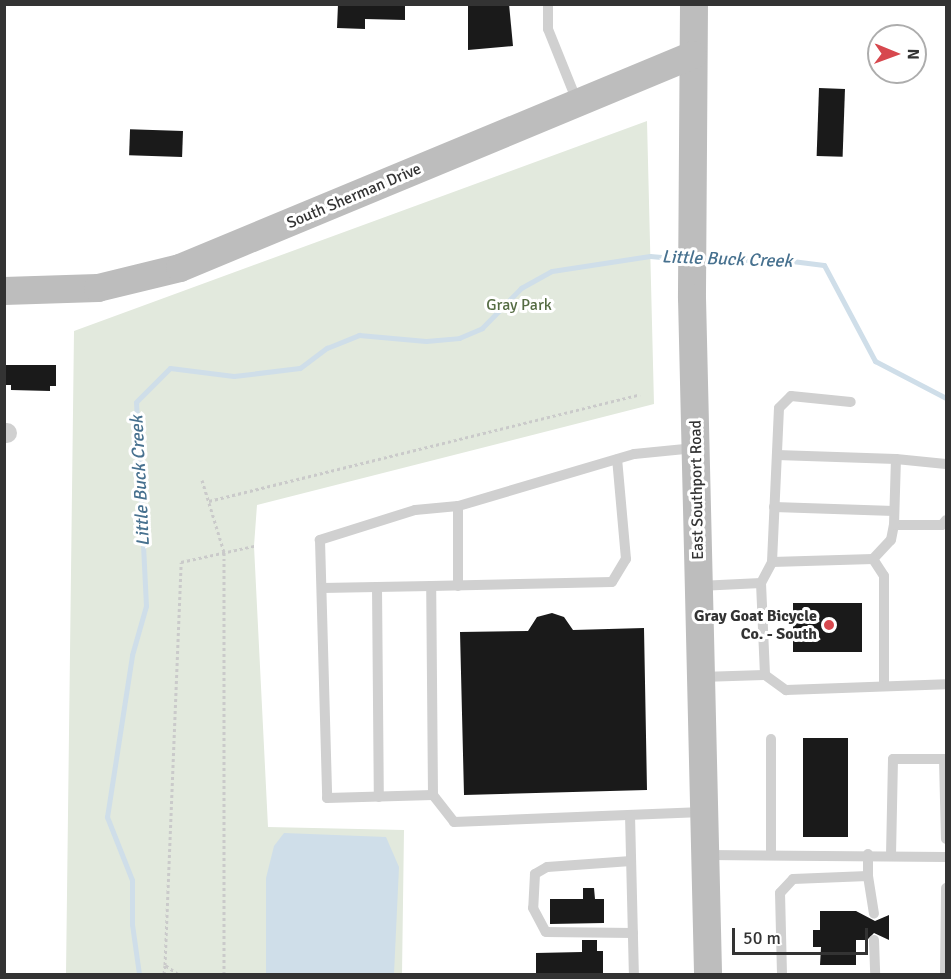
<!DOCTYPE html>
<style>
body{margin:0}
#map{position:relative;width:951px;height:979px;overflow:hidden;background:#fff;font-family:Signika,sans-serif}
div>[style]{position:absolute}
.green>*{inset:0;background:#e2e9dd}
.water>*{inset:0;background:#cfdee9}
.stream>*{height:5px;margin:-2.5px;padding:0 2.5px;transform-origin:2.5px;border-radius:2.5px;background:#cfdee9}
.building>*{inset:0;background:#1a1a1a;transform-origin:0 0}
.path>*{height:3px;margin-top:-1.5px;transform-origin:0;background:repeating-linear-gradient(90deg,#cacaca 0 3px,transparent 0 6px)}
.lane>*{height:10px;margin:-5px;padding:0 5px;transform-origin:5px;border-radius:5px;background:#d0d0d0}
.street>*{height:20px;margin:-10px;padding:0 10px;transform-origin:10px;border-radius:10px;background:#d0d0d0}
.secondary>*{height:28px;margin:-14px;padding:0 14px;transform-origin:14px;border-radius:14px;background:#bdbdbd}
.dots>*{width:16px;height:16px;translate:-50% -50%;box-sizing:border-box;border:3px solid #fff;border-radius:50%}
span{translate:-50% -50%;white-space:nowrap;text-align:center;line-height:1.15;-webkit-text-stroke:6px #fff;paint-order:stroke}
.street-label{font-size:16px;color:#333}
.park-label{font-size:16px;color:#556c43}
.poi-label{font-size:16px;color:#333;font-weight:700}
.right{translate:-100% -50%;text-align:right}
.water-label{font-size:18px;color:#47718f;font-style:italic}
.frame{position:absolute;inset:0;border:6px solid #333;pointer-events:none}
.north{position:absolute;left:867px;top:24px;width:60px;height:60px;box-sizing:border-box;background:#fff;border:2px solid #adadad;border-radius:50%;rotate:91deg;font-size:16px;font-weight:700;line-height:24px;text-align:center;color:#333}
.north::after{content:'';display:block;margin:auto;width:21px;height:27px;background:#d7484e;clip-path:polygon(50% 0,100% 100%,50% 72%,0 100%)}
.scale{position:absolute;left:732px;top:928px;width:136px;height:27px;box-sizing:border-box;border:3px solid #333;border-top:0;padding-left:8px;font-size:18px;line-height:21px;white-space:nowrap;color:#333;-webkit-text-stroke:4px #fff;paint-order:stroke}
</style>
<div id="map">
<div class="green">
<div style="clip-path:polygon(647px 121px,654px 404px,257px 505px,254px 546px,268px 827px,404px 830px,402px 974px,66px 974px,74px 331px)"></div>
</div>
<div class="water">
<div style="clip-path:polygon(284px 833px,386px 837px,399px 867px,394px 974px,266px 974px,266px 878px,274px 846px)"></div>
</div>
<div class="stream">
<div style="left:700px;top:260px;width:84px"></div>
<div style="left:784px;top:260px;width:40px;rotate:7.1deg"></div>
<div style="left:824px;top:265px;width:109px;rotate:62deg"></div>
<div style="left:875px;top:361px;width:80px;rotate:27.5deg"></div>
<div style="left:139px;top:974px;width:50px;rotate:-98deg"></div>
<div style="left:132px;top:924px;width:44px;rotate:-90deg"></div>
<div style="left:132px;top:880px;width:68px;rotate:-111.6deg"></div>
<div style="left:107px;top:817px;width:164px;rotate:-81.2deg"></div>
<div style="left:132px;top:655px;width:51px;rotate:-74.1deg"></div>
<div style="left:146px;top:606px;width:204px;rotate:-92.8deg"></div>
<div style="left:136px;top:402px;width:48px;rotate:-45deg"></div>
<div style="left:170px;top:368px;width:64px;rotate:7.1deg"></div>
<div style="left:234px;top:376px;width:66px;rotate:-6.9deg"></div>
<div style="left:300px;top:368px;width:34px;rotate:-37deg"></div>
<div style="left:327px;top:348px;width:35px;rotate:-22deg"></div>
<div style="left:359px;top:335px;width:67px;rotate:5.1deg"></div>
<div style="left:426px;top:341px;width:33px;rotate:-5deg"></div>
<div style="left:459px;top:338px;width:25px;rotate:-23deg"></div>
<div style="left:482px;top:328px;width:56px;rotate:-45.7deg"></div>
<div style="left:521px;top:288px;width:35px;rotate:-29deg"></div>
<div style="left:552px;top:271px;width:99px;rotate:-8.7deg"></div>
<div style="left:650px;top:256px;width:34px;rotate:5deg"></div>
</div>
<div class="building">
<div style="clip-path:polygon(338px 4px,405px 4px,405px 20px,365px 19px,365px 29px,337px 28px)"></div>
<div style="clip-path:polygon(468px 4px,509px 4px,513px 46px,468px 50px)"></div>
<div style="left:819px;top:88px;width:26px;height:68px;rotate:2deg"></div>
<div style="left:183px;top:131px;width:26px;height:53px;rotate:92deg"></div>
<div style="clip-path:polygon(4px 365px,56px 365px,56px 386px,50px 386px,50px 391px,11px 390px,11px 385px,4px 385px)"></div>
<div style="left:862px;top:603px;width:49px;height:69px;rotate:90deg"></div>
<div style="clip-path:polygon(552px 613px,564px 617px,573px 630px,644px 628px,647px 790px,464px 795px,460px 632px,528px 631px,537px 617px)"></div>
<div style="left:803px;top:738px;width:45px;height:99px"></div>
<div style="clip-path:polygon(583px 888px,594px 888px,595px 899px,604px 899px,604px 923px,550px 924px,550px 899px,583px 899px)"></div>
<div style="clip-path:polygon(820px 911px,856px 911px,875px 921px,889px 915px,889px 940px,874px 933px,867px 940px,856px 940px,856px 965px,820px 965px,821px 947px,813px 947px,813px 930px,820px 930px)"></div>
<div style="clip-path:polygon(582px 940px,597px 940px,597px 951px,603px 951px,603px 975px,536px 975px,536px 953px,582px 952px)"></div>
</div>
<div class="path">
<div style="left:202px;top:480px;width:75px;rotate:73deg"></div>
<div style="left:224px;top:552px;width:422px;rotate:90deg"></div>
<div style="left:209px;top:501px;width:444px;rotate:-13.9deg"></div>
<div style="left:164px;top:974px;width:9px;rotate:-84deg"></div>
<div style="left:178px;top:974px;width:16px;rotate:-145deg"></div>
<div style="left:165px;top:965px;width:403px;rotate:-87.7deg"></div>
<div style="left:181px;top:562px;width:75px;rotate:-12.4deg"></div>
</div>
<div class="lane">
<div style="left:548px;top:4px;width:25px;rotate:90deg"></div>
<div style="left:548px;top:29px;width:78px;rotate:68.1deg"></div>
<div style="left:695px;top:448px;width:61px;rotate:174.4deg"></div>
<div style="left:634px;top:454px;width:184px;rotate:163.5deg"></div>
<div style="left:458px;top:506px;width:43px;rotate:174.7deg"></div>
<div style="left:415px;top:510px;width:100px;rotate:162.5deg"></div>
<div style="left:320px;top:540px;width:258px;rotate:88.4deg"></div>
<div style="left:327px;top:798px;width:106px;rotate:-1.6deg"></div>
<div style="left:433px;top:795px;width:34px;rotate:52deg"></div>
<div style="left:454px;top:822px;width:249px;rotate:-2.3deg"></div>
<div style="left:777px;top:455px;width:119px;rotate:1.9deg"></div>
<div style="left:458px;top:506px;width:80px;rotate:90deg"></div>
<div style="left:774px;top:507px;width:120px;rotate:1.9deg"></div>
<div style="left:894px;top:525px;width:48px"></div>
<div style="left:942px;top:525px;width:6px;rotate:-51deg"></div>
<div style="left:873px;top:559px;width:26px;rotate:-47deg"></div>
<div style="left:891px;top:540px;width:15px;rotate:-79deg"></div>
<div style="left:894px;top:525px;width:66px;rotate:-88.3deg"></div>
<div style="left:896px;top:459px;width:50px;rotate:5.7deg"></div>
<div style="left:772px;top:562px;width:101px;rotate:-1.7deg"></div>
<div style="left:873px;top:559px;width:20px;rotate:57deg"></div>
<div style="left:884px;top:576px;width:110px;rotate:90deg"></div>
<div style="left:761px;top:583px;width:92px;rotate:87.5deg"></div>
<div style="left:765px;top:675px;width:26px;rotate:36deg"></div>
<div style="left:786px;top:690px;width:160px;rotate:-2.1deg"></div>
<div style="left:699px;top:586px;width:62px;rotate:-2.8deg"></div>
<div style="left:761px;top:583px;width:24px;rotate:-62deg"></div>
<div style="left:772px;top:562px;width:154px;rotate:-87.4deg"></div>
<div style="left:779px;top:408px;width:17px;rotate:-45deg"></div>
<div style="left:791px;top:396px;width:60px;rotate:5.7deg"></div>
<div style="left:377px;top:587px;width:210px;rotate:89.5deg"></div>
<div style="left:322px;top:588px;width:109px;rotate:-1.1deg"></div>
<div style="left:701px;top:677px;width:64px;rotate:-1.8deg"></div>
<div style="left:771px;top:739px;width:116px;rotate:90deg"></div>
<div style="left:433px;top:795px;width:209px;rotate:-90.5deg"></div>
<div style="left:431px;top:586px;width:181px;rotate:-1.3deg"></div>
<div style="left:612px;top:582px;width:27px;rotate:-59deg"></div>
<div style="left:626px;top:559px;width:100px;rotate:-95.1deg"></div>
<div style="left:630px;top:815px;width:159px;rotate:88.6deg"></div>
<div style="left:707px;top:855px;width:239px;rotate:0.5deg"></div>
<div style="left:891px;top:855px;width:96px;rotate:-88.8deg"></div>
<div style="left:893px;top:759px;width:51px"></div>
<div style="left:944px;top:759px;width:80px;rotate:88.6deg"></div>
<div style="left:631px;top:861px;width:84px;rotate:175.9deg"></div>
<div style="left:547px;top:867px;width:14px;rotate:150deg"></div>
<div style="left:535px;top:874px;width:34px;rotate:93deg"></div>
<div style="left:533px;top:908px;width:27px;rotate:62deg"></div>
<div style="left:546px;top:932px;width:87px;rotate:0.7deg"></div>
<div style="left:868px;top:876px;width:38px;rotate:81deg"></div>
<div style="left:874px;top:940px;width:34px;rotate:88deg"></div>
<div style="left:782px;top:974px;width:81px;rotate:-91.4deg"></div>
<div style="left:780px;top:893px;width:19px;rotate:-47deg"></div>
<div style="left:793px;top:879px;width:75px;rotate:-2.3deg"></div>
<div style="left:868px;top:876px;width:22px;rotate:-90deg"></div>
<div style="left:945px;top:974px;width:86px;rotate:-89.3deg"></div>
</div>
<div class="street">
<div style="left:4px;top:433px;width:3px"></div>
</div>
<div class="secondary">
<div style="left:694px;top:4px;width:294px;rotate:90.4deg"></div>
<div style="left:692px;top:298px;width:676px;rotate:88.64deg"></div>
<div style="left:4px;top:291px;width:94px;rotate:-1.8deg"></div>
<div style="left:98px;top:288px;width:84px;rotate:-13.7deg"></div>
<div style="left:180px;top:268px;width:555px;rotate:-22.55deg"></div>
</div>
<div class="dots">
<div style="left:829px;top:625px;background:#d7484e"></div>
</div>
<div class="street-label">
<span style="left:354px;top:196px;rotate:-23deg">South Sherman Drive</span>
<span style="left:697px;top:490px;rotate:-91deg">East Southport Road</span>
</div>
<div class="park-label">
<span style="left:519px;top:305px">Gray Park</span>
</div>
<div class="poi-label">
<span class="right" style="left:817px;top:625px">Gray Goat Bicycle<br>Co. - South</span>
</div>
<div class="water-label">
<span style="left:727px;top:259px;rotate:2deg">Little Buck Creek</span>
<span style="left:140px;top:481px;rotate:-93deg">Little Buck Creek</span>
</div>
<div class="frame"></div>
<div class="north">N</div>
<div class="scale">50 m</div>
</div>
